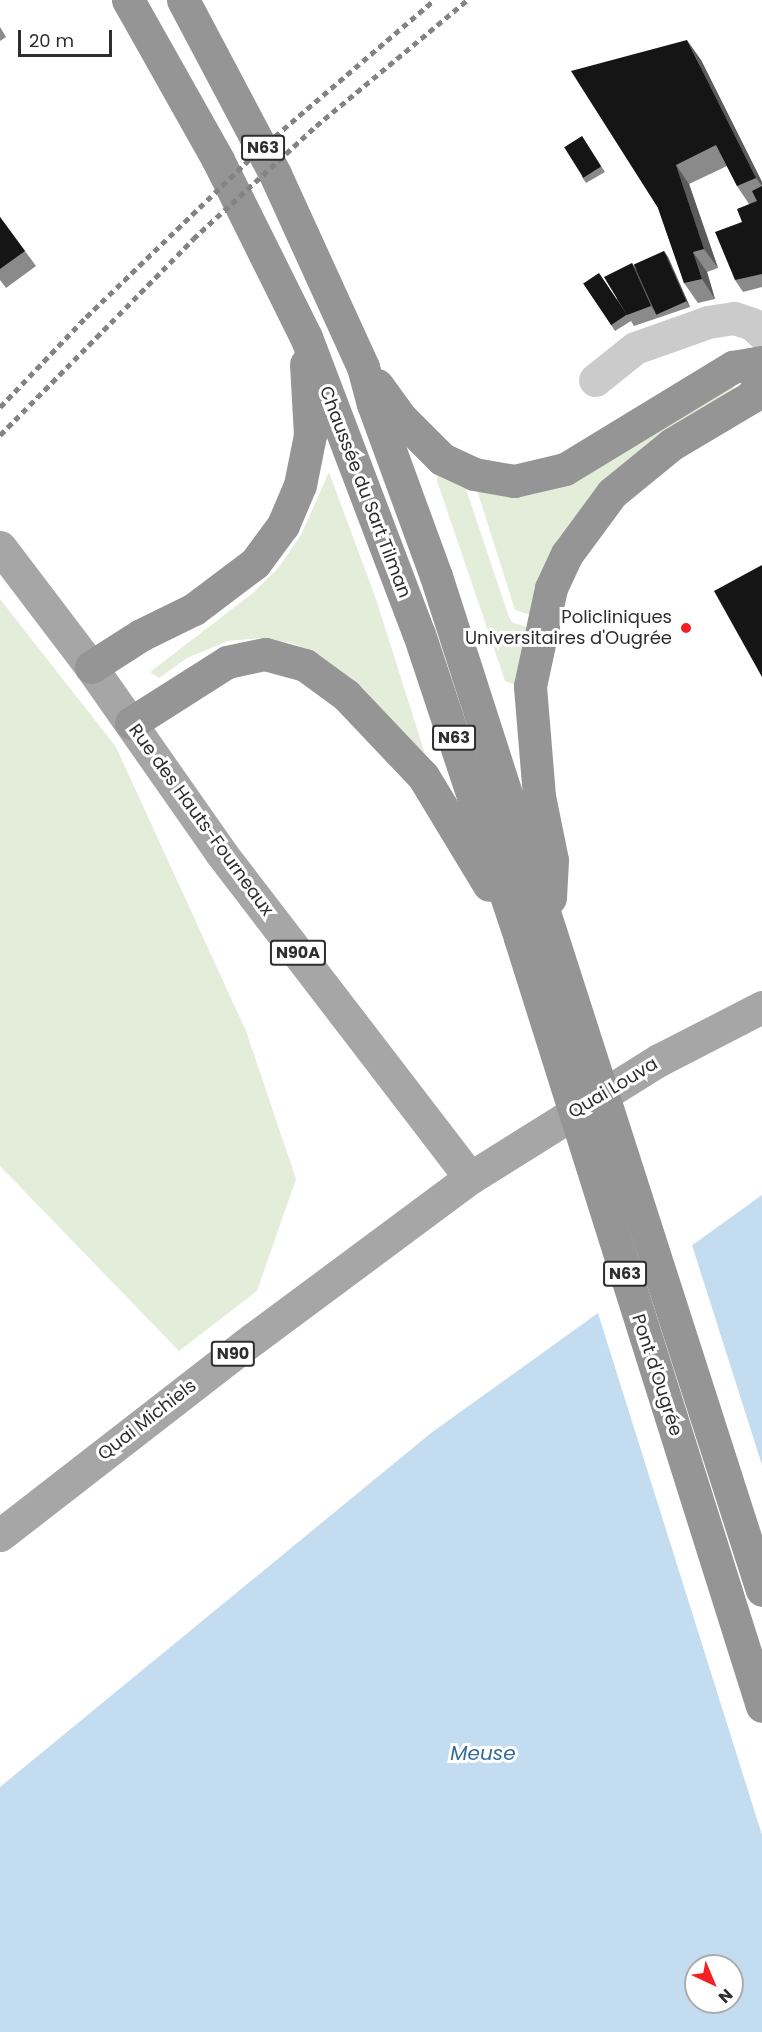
<!DOCTYPE html>
<meta charset="utf-8">
<style>
body{margin:0}
#map{position:relative;width:762px;height:2032px;overflow:hidden;background:#fff;font-family:Poppins,sans-serif}
div>[style]{position:absolute}
.green>*{inset:0;background:#e3edda}
.water>*{inset:0;background:#c4dcef}
.pier>*{inset:0;background:#fff}
.minor>*{height:33px;margin:-16.5px;padding:0 16.5px;transform-origin:16.5px;border-radius:16.5px;background:#cbcbcb}
.major>*{height:33px;margin:-16.5px;padding:0 16.5px;transform-origin:16.5px;border-radius:16.5px;background:#a6a6a6}
.highway>*{height:33px;margin:-16.5px;padding:0 16.5px;transform-origin:16.5px;border-radius:16.5px;background:#959595}
.rail>*{height:4.5px;margin-top:-2.25px;transform-origin:0;background:repeating-linear-gradient(90deg,#838383 0 6px,transparent 0 10.5px)}
.wall>*{inset:0;background:#8a8a8a}
.shaded-wall>*{inset:0;background:#5b5b5b}
.building>*{inset:0;background:#151515;transform-origin:0 0}
.dots>*{width:16px;height:16px;translate:-50% -50%;box-sizing:border-box;border:3px solid #fff;border-radius:50%}
span{translate:-50% -50%;white-space:nowrap;text-align:center;line-height:1.15;-webkit-text-stroke:6px #fff;paint-order:stroke}
.shield-label span{padding:2px 4px;background:#fff;border:2px solid;border-radius:4px;-webkit-text-stroke-width:0}
.shield-label{font-size:16px;color:#2e2e2e;font-weight:700}
.street-label{font-size:18px;color:#2e2e2e}
.poi-label{font-size:18px;color:#2e2e2e}
.right{translate:-100% -50%;text-align:right}
.water-label{font-size:20px;color:#356c97;font-style:italic}
.north{position:absolute;left:684px;top:1954px;width:60px;height:60px;box-sizing:border-box;background:#fff;border:2px solid #ababab;border-radius:50%;rotate:136deg;font-size:16px;font-weight:700;line-height:24px;text-align:center;color:#2e2e2e}
.north::after{content:'';display:block;margin:auto;width:21px;height:27px;background:#f52024;clip-path:polygon(50% 0,100% 100%,50% 72%,0 100%)}
.scale{position:absolute;left:18px;top:30px;width:94px;height:27px;box-sizing:border-box;border:3px solid #2e2e2e;border-top:0;padding-left:8px;font-size:18px;line-height:21px;white-space:nowrap;color:#2e2e2e;-webkit-text-stroke:4px #fff;paint-order:stroke}
</style>
<div id="map">
<div class="green">
<div style="clip-path:polygon(731px 385px,735px 389px,649px 444px,530px 615px,515px 610px,476px 487px)"></div>
<div style="clip-path:polygon(329px 472px,377px 602px,425px 754px,354px 682px,315px 653px,292px 643px,260px 638px,228px 641px,187px 658px,159px 678px,150px 672px,253px 593px,279px 567px,301px 535px)"></div>
<div style="clip-path:polygon(438px 475px,464px 483px,509px 617px,513px 623px,528px 627px,515px 685px,505px 681px,437px 481px)"></div>
<div style="clip-path:polygon(0 599px,116px 747px,246px 1031px,296px 1179px,257px 1291px,179px 1351px,0 1166px)"></div>
</div>
<div class="water">
<div style="clip-path:polygon(evenodd,762px 1195px,762px 2032px,0 2032px,0 1787px,431px 1433px,762px 1195px,696px 1966px,732px 1966px,732px 2002px,696px 2002px,696px 1966px)"></div>
</div>
<div class="pier">
<div style="clip-path:polygon(691px 1242px,762px 1465px,762px 1835px,597px 1310px)"></div>
</div>
<div class="minor">
<div style="left:595px;top:380px;width:51px;rotate:-38.7deg"></div>
<div style="left:635px;top:348px;width:77px;rotate:-19.6deg"></div>
<div style="left:708px;top:322px;width:26px;rotate:-9deg"></div>
<div style="left:734px;top:318px;width:19px;rotate:18deg"></div>
<div style="left:752px;top:324px;width:13px;rotate:42deg"></div>
</div>
<div class="major">
<div style="left:0;top:547px;width:151px;rotate:52.8deg"></div>
<div style="left:91px;top:667px;width:227px;rotate:55deg"></div>
<div style="left:221px;top:853px;width:409px;rotate:52.5deg"></div>
<div style="left:0;top:1535px;width:320px;rotate:-37.8deg"></div>
<div style="left:253px;top:1339px;width:270px;rotate:-36.6deg"></div>
<div style="left:470px;top:1178px;width:223px;rotate:-32deg"></div>
<div style="left:659px;top:1060px;width:116px;rotate:-27.2deg"></div>
</div>
<div class="highway">
<div style="left:128px;top:0;width:184px;rotate:60.6deg"></div>
<div style="left:218px;top:160px;width:198px;rotate:63.6deg"></div>
<div style="left:306px;top:337px;width:318px;rotate:69.2deg"></div>
<div style="left:419px;top:634px;width:320px;rotate:71.6deg"></div>
<div style="left:520px;top:938px;width:805px;rotate:72.51deg"></div>
<div style="left:183px;top:0;width:197px;rotate:62.1deg"></div>
<div style="left:275px;top:174px;width:212px;rotate:65.5deg"></div>
<div style="left:363px;top:367px;width:38px;rotate:75deg"></div>
<div style="left:373px;top:404px;width:183px;rotate:69.9deg"></div>
<div style="left:436px;top:576px;width:1065px;rotate:72.18deg"></div>
<div style="left:377px;top:385px;width:41px;rotate:54deg"></div>
<div style="left:401px;top:418px;width:58px;rotate:45deg"></div>
<div style="left:442px;top:459px;width:35px;rotate:25deg"></div>
<div style="left:474px;top:474px;width:41px;rotate:9.9deg"></div>
<div style="left:514px;top:481px;width:52px;rotate:-13.2deg"></div>
<div style="left:565px;top:469px;width:197px;rotate:-31.3deg"></div>
<div style="left:733px;top:367px;width:29px;rotate:-10deg"></div>
<div style="left:91px;top:667px;width:59px;rotate:-32.6deg"></div>
<div style="left:141px;top:635px;width:59px;rotate:-26.1deg"></div>
<div style="left:194px;top:609px;width:76px;rotate:-37deg"></div>
<div style="left:255px;top:563px;width:47px;rotate:-53.6deg"></div>
<div style="left:283px;top:525px;width:43px;rotate:-67deg"></div>
<div style="left:300px;top:485px;width:51px;rotate:-78.7deg"></div>
<div style="left:310px;top:435px;width:71px;rotate:-93.2deg"></div>
<div style="left:131px;top:723px;width:114px;rotate:-32.4deg"></div>
<div style="left:227px;top:662px;width:39px;rotate:-12deg"></div>
<div style="left:265px;top:654px;width:41px;rotate:15.4deg"></div>
<div style="left:305px;top:665px;width:51px;rotate:36.2deg"></div>
<div style="left:346px;top:695px;width:112px;rotate:46.5deg"></div>
<div style="left:423px;top:776px;width:127px;rotate:58.8deg"></div>
<div style="left:550px;top:898px;width:38px;rotate:-87deg"></div>
<div style="left:552px;top:860px;width:65px;rotate:-101.5deg"></div>
<div style="left:539px;top:796px;width:110px;rotate:-94.7deg"></div>
<div style="left:530px;top:686px;width:100px;rotate:-77.9deg"></div>
<div style="left:551px;top:588px;width:38px;rotate:-65deg"></div>
<div style="left:567px;top:554px;width:76px;rotate:-53.6deg"></div>
<div style="left:612px;top:493px;width:77px;rotate:-39.2deg"></div>
<div style="left:672px;top:444px;width:92px;rotate:-30.7deg"></div>
<div style="left:751px;top:397px;width:19px;rotate:-55deg"></div>
</div>
<div class="rail">
<div style="left:0;top:407px;width:124px;rotate:-46.3deg"></div>
<div style="left:86px;top:317px;width:240px;rotate:-44deg"></div>
<div style="left:259px;top:150px;width:230px;rotate:-40.6deg"></div>
<div style="left:0;top:435px;width:275px;rotate:-45.4deg"></div>
<div style="left:193px;top:239px;width:167px;rotate:-42.6deg"></div>
<div style="left:316px;top:126px;width:197px;rotate:-39.8deg"></div>
</div>
<div class="wall">
<div style="clip-path:polygon(0 27px,6px 37px,0 41px)"></div>
<div style="clip-path:polygon(701px 60px,762px 182px,762px 287px,743px 292px,735px 280px,742px 222px,749px 204px,737px 186px,727px 166px,689px 184px,718px 268px,707px 272px,715px 299px,698px 303px,684px 283px,658px 208px)"></div>
<div style="clip-path:polygon(582px 136px,605px 172px,586px 183px,582px 177px)"></div>
<div style="clip-path:polygon(0 217px,36px 266px,6px 288px,0 280px)"></div>
<div style="clip-path:polygon(664px 251px,668px 257px,690px 307px,634px 326px,631px 321px,615px 331px,583px 283px,617px 299px,632px 263px,636px 270px)"></div>
</div>
<div class="shaded-wall">
<div style="clip-path:polygon(687px 40px,701px 60px,762px 182px,762px 186px,756px 178px)"></div>
<div style="clip-path:polygon(676px 165px,689px 184px,718px 268px,704px 249px)"></div>
<div style="clip-path:polygon(664px 251px,668px 257px,690px 307px,686px 301px)"></div>
<div style="clip-path:polygon(693px 252px,707px 272px,715px 299px,702px 279px)"></div>
<div style="clip-path:polygon(632px 263px,640px 275px,654px 311px,651px 306px)"></div>
</div>
<div class="building">
<div style="clip-path:polygon(687px 40px,756px 178px,737px 186px,716px 145px,676px 165px,704px 249px,693px 252px,702px 279px,684px 283px,658px 208px,571px 71px)"></div>
<div style="left:582px;top:136px;width:36px;height:21px;rotate:58deg"></div>
<div style="clip-path:polygon(762px 186px,762px 274px,735px 280px,715px 232px,742px 222px,737px 209px,757px 201px,752px 191px)"></div>
<div style="clip-path:polygon(0 217px,25px 251px,0 269px)"></div>
<div style="left:664px;top:251px;width:55px;height:33px;rotate:66deg"></div>
<div style="clip-path:polygon(632px 263px,651px 306px,627px 315px,604px 277px)"></div>
<div style="left:599px;top:273px;width:50px;height:19px;rotate:56deg"></div>
<div style="clip-path:polygon(762px 565px,762px 677px,714px 591px)"></div>
</div>
<div class="dots">
<div style="left:686px;top:628px;background:#f52024"></div>
</div>
<div class="shield-label">
<span style="left:263px;top:148px">N63</span>
<span style="left:454px;top:738px">N63</span>
<span style="left:298px;top:953px">N90A</span>
<span style="left:625px;top:1274px">N63</span>
<span style="left:233px;top:1354px">N90</span>
</div>
<div class="street-label">
<span style="left:365px;top:492px;rotate:69deg">Chaussée du Sart Tilman</span>
<span style="left:201px;top:820px;rotate:54deg">Rue des Hauts-Fourneaux</span>
<span style="left:613px;top:1088px;rotate:-31deg">Quai Louva</span>
<span style="left:657px;top:1375px;rotate:72deg">Pont d'Ougrée</span>
<span style="left:147px;top:1420px;rotate:-38deg">Quai Michiels</span>
</div>
<div class="poi-label">
<span class="right" style="left:672px;top:628px">Policliniques<br>Universitaires d'Ougrée</span>
</div>
<div class="water-label">
<span style="left:483px;top:1753px">Meuse</span>
</div>
<div class="north">N</div>
<div class="scale">20 m</div>
</div>
